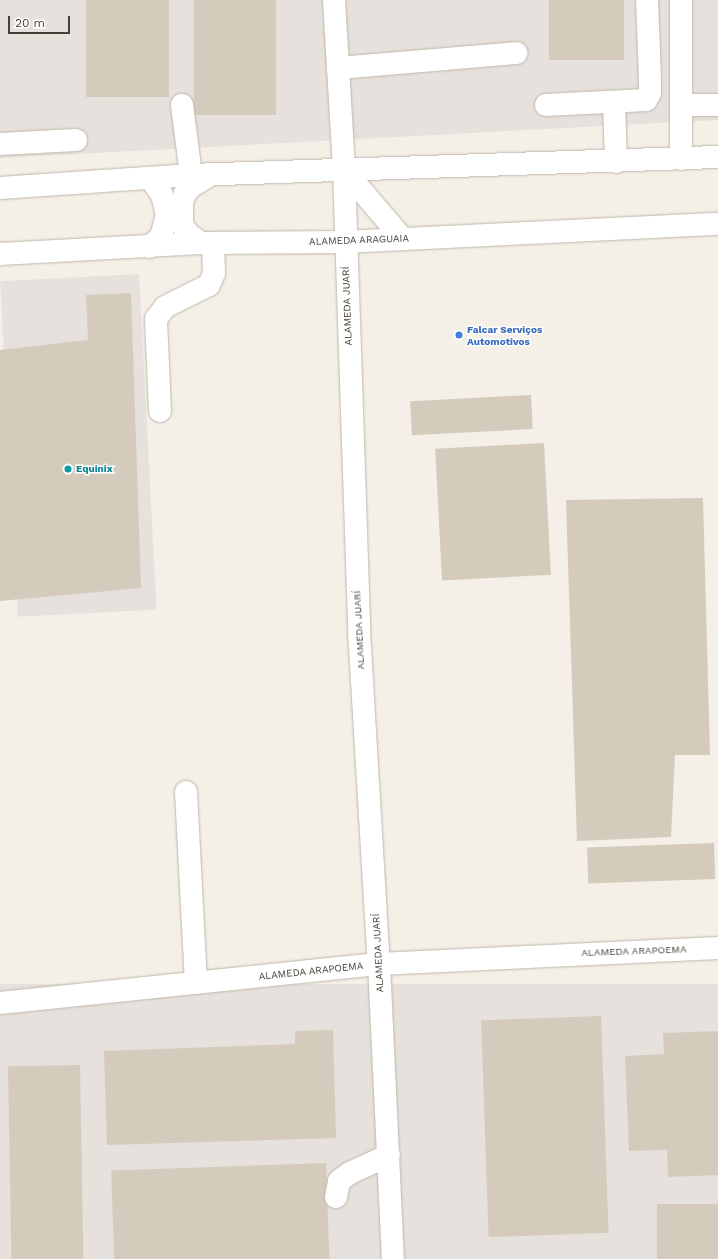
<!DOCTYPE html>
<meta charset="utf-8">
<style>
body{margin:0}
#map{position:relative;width:718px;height:1259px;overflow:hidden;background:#f4efe7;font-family:"Work Sans",sans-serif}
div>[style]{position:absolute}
.industrial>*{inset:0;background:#e6e1dc;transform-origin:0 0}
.building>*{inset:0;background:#d5cbbd;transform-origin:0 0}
.roads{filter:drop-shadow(0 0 1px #bfb7aa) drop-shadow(0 0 1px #bfb7aa)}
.minor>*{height:22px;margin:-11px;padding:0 11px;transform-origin:11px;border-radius:11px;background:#fff}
.dots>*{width:11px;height:11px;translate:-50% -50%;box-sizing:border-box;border:2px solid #fff;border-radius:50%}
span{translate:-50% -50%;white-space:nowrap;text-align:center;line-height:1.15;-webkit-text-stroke:3px #fff;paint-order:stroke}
.street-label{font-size:10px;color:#474036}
.shop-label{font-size:10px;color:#366cbe;font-weight:700}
.left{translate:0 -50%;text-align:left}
.culture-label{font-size:10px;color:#0d838f;font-weight:700}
.scale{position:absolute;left:8px;top:16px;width:62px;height:18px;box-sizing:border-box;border:2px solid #474036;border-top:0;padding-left:5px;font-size:12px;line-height:14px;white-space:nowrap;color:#474036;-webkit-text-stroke:3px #fff;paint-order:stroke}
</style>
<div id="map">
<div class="industrial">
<div style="clip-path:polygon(0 0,718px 0,718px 120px,0 158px)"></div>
<div style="left:139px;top:274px;width:336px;height:139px;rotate:87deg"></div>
<div style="left:718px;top:984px;width:275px;height:719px;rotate:90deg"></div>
</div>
<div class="building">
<div style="left:86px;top:0;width:83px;height:97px"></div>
<div style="left:194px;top:0;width:82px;height:115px"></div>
<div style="left:549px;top:0;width:75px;height:60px"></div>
<div style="clip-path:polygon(131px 293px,141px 588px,0 601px,0 350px,88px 340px,86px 295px)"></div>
<div style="left:531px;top:395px;width:34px;height:121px;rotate:87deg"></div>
<div style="left:544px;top:443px;width:132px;height:109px;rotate:87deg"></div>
<div style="clip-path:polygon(703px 498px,710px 755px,675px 755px,671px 837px,577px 841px,566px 500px)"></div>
<div style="left:714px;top:843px;width:36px;height:127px;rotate:88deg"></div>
<div style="left:601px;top:1016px;width:217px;height:120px;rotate:88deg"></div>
<div style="clip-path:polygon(333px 1030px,336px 1138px,107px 1145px,104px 1051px,295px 1044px,295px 1031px)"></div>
<div style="clip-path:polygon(718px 1031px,718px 1175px,668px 1177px,667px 1150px,629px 1151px,625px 1056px,664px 1054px,663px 1033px)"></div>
<div style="left:80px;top:1065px;width:194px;height:72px;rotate:89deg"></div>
<div style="left:326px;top:1163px;width:96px;height:215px;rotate:88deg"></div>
<div style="left:718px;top:1204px;width:55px;height:61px;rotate:90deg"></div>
</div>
<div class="roads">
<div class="minor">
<div style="left:334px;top:0;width:170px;rotate:86.6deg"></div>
<div style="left:344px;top:170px;width:461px;rotate:88.1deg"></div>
<div style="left:359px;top:631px;width:334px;rotate:86.6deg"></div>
<div style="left:379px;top:964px;width:295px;rotate:87.3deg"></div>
<div style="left:338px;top:68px;width:179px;rotate:-4.8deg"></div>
<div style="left:614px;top:102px;width:60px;rotate:88.1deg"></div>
<div style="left:182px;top:105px;width:71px;rotate:82.7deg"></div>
<div style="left:546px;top:105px;width:100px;rotate:-2.9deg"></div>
<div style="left:646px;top:100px;width:8px;rotate:-60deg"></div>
<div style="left:650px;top:93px;width:13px;rotate:-90deg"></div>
<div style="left:650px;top:80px;width:80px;rotate:-92.1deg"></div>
<div style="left:681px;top:105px;width:105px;rotate:-90deg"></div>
<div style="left:0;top:144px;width:76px;rotate:-3deg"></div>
<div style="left:681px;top:159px;width:54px;rotate:-90deg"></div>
<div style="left:681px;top:105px;width:37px"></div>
<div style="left:344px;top:170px;width:91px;rotate:49.5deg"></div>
<div style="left:0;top:188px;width:191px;rotate:-3.9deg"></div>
<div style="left:191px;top:175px;width:527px;rotate:-1.96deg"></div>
<div style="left:201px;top:243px;width:16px;rotate:-145deg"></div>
<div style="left:188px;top:234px;width:12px;rotate:-121deg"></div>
<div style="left:182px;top:224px;width:21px;rotate:-90deg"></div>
<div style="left:182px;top:203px;width:10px;rotate:-73deg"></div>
<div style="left:185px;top:193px;width:10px;rotate:-45deg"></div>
<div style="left:192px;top:186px;width:21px;rotate:-31deg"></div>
<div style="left:149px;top:247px;width:16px;rotate:-40deg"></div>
<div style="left:161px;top:237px;width:23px;rotate:-75deg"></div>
<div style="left:167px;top:215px;width:21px;rotate:-104deg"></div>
<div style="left:162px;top:195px;width:21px;rotate:-125deg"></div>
<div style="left:0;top:254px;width:201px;rotate:-3.1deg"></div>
<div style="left:201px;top:243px;width:143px;rotate:-0.4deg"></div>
<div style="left:344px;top:242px;width:374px;rotate:-2.8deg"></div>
<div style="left:160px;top:411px;width:92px;rotate:-92.5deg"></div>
<div style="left:156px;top:319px;width:15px;rotate:-53deg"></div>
<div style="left:165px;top:307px;width:49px;rotate:-26.6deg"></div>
<div style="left:209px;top:285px;width:13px;rotate:-67deg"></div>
<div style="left:214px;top:273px;width:30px;rotate:-92deg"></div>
<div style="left:186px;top:792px;width:191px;rotate:87deg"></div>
<div style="left:0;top:1003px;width:381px;rotate:-5.9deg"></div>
<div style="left:379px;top:964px;width:339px;rotate:-2.7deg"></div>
<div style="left:336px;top:1197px;width:16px;rotate:-79deg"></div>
<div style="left:339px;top:1181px;width:14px;rotate:-36deg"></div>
<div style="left:350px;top:1173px;width:43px;rotate:-24.8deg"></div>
</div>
</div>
<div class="dots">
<div style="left:459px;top:335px;background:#3f7fe0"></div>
<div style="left:68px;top:469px;background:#0f9aa8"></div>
</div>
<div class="street-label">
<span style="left:359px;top:240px;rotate:-2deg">ALAMEDA ARAGUAIA</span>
<span style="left:347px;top:306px;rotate:-92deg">ALAMEDA JUARÍ</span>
<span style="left:359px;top:630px;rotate:-93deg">ALAMEDA JUARÍ</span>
<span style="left:634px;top:951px;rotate:-2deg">ALAMEDA ARAPOEMA</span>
<span style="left:378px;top:953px;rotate:-93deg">ALAMEDA JUARÍ</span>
<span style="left:311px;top:971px;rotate:-6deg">ALAMEDA ARAPOEMA</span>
</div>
<div class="shop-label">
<span class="left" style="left:467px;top:335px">Falcar Serviços<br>Automotivos</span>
</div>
<div class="culture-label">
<span class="left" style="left:76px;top:469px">Equinix</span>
</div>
<div class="scale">20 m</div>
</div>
